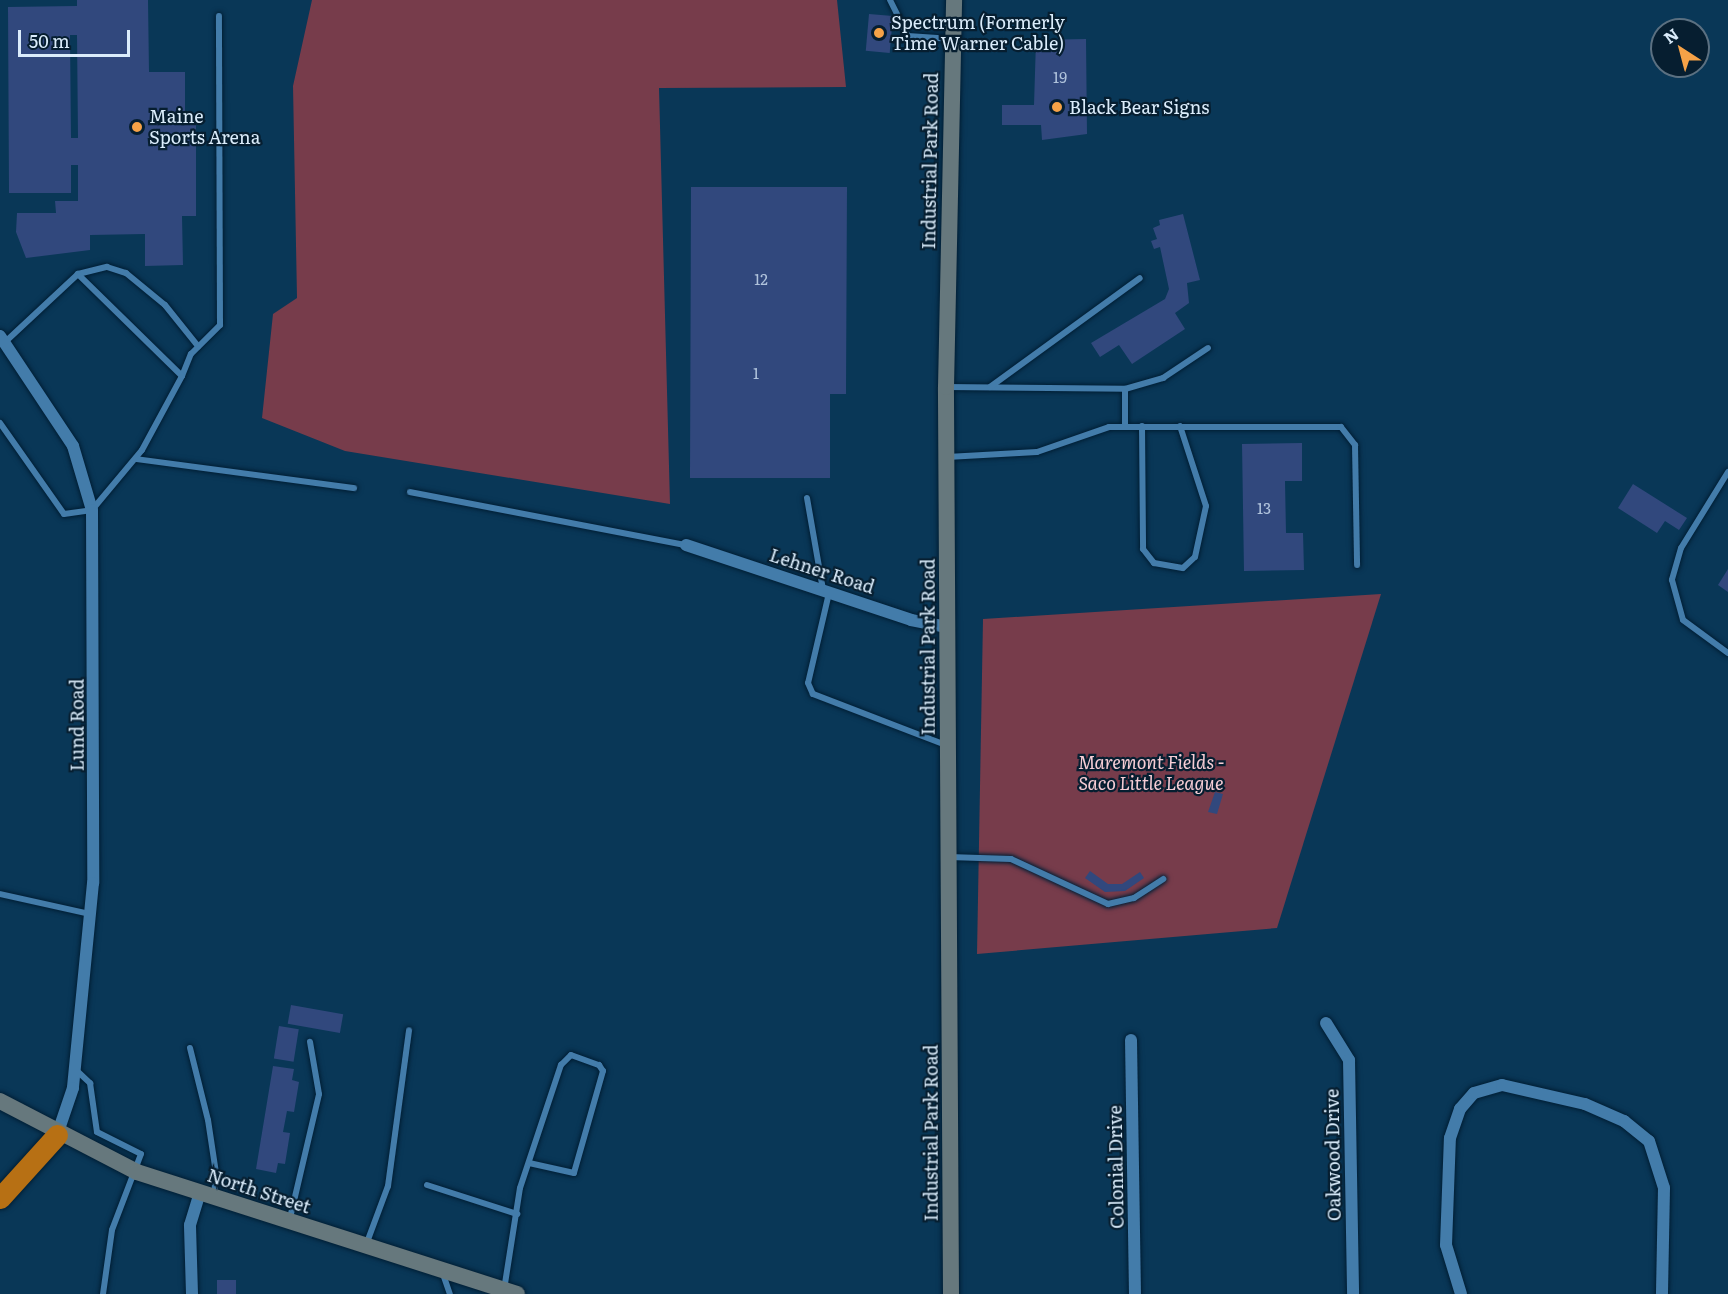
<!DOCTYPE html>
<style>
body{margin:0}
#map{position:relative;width:1728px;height:1294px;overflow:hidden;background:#093757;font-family:Literata,serif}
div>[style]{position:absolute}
.green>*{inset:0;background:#773c4b}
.building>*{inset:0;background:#31487d;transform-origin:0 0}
.roads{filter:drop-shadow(0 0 2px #001e34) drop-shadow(0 0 2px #001e34)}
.service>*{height:6px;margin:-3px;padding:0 3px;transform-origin:3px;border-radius:3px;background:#437caa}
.minor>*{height:12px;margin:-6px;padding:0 6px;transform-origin:6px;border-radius:6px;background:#437caa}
.secondary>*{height:16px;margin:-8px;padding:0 8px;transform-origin:8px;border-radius:8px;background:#66787d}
.motorway>*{height:21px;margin:-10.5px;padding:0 10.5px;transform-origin:10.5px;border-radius:10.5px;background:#b77014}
.dots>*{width:16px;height:16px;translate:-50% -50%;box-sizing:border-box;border:3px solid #061e30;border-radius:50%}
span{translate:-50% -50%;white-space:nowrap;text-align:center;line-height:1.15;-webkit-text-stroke:4.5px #061e30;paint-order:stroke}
.number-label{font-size:15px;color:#b0c3dc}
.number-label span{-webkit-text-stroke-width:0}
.poi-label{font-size:18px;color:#daecfb}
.left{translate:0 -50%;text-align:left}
.street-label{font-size:18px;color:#daecfb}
.park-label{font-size:18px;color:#f6cdd5;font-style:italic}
.north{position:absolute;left:1650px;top:18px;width:60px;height:60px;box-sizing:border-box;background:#061e30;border:2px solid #5b7081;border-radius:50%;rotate:324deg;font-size:16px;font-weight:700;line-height:24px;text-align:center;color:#daecfb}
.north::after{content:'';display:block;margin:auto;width:21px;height:27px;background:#f6a247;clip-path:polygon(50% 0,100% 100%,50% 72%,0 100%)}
.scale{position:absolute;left:18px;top:30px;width:112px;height:27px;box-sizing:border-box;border:3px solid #daecfb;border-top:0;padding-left:8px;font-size:18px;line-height:21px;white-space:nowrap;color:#daecfb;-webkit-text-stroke:4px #061e30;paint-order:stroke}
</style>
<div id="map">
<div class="green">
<div style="clip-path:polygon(312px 0,837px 0,846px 87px,659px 88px,670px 504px,345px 451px,262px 418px,273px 314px,297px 298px,293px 86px)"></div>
<div style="clip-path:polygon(1381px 594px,1277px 928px,977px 954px,983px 619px)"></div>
</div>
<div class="building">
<div style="clip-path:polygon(evenodd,77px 0,148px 0,149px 72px,185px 72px,185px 116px,196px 116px,196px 216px,182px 216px,183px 265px,145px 266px,145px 234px,90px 235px,90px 250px,26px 258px,16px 232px,17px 213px,56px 213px,55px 201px,78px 201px,78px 165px,71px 165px,71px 193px,9px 193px,8px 7px,77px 6px,77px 0,70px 35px,77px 35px,78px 138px,71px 138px,70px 35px)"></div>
<div style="left:869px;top:14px;width:24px;height:37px;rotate:5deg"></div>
<div style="clip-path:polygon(1086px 39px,1087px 134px,1042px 140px,1041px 125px,1002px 125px,1002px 105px,1034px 105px,1036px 40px)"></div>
<div style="clip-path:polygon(691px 187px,847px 187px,846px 394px,830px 394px,830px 478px,690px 478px)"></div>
<div style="clip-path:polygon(1183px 214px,1200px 280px,1187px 283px,1189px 303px,1175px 313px,1185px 329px,1132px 364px,1119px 345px,1100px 357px,1091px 343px,1165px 299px,1169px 289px,1160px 247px,1154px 249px,1151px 241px,1157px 239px,1153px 228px,1160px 225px,1159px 220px)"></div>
<div style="clip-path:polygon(1302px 443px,1302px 481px,1285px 481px,1286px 533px,1303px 533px,1304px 570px,1244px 571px,1242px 444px)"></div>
<div style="clip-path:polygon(1633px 484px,1687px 518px,1679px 530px,1665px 521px,1657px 533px,1618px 508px)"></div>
<div style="clip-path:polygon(1728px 569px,1728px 592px,1718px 585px)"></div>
<div style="clip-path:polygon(1215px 792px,1223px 794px,1217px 814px,1208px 812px)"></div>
<div style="clip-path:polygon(1090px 871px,1108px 884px,1122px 884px,1140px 872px,1144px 878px,1125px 891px,1105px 892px,1085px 878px)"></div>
<div style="left:291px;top:1005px;width:53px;height:19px;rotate:10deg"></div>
<div style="left:279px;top:1026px;width:20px;height:33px;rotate:9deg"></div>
<div style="clip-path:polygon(273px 1066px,294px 1069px,292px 1080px,299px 1082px,294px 1112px,287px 1111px,283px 1132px,290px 1133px,285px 1164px,278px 1163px,276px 1173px,256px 1169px)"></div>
<div style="left:236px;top:1280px;width:14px;height:19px;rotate:90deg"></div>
</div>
<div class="roads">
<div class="service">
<div style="left:890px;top:0;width:40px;rotate:63.4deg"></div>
<div style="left:908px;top:36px;width:44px;rotate:3.9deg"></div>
<div style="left:78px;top:274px;width:30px;rotate:-14deg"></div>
<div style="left:107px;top:267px;width:20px;rotate:18deg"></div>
<div style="left:126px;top:273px;width:50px;rotate:39.4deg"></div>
<div style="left:165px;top:305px;width:53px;rotate:51.2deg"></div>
<div style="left:182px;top:376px;width:24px;rotate:-68deg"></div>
<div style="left:191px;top:354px;width:41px;rotate:-45deg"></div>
<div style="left:220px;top:325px;width:309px;rotate:-90.2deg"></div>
<div style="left:946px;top:387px;width:179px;rotate:0.6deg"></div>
<div style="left:1125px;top:389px;width:40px;rotate:-16deg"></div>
<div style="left:1163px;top:378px;width:54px;rotate:-33.7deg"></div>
<div style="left:990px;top:387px;width:185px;rotate:-36deg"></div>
<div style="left:1125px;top:389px;width:37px;rotate:90deg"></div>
<div style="left:0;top:423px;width:111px;rotate:54.9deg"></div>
<div style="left:64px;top:514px;width:28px;rotate:-8deg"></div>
<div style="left:92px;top:510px;width:78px;rotate:-50.2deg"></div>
<div style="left:142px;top:450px;width:84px;rotate:-61.6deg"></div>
<div style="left:182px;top:376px;width:146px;rotate:-135.6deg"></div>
<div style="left:78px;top:274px;width:100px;rotate:137deg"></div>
<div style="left:1142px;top:426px;width:123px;rotate:89.5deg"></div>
<div style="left:1143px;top:549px;width:18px;rotate:52deg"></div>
<div style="left:1154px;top:563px;width:29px;rotate:10deg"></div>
<div style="left:1183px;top:568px;width:16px;rotate:-43deg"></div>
<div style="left:1195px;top:557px;width:52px;rotate:-77.8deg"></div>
<div style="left:1206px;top:506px;width:84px;rotate:-108deg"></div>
<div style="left:947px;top:457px;width:90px;rotate:-3.2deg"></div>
<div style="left:1037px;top:452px;width:76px;rotate:-19.1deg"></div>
<div style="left:1109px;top:427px;width:232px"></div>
<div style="left:1341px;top:427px;width:23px;rotate:52deg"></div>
<div style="left:1355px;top:445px;width:120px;rotate:89deg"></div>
<div style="left:136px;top:459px;width:220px;rotate:7.6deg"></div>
<div style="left:1728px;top:472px;width:89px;rotate:121.7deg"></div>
<div style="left:1681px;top:548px;width:33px;rotate:106deg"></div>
<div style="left:1672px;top:580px;width:41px;rotate:74.6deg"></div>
<div style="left:1683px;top:620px;width:56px;rotate:36.3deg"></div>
<div style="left:410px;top:492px;width:281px;rotate:10.9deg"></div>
<div style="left:807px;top:498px;width:93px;rotate:80.1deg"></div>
<div style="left:829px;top:593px;width:92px;rotate:103.1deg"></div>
<div style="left:808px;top:683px;width:12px;rotate:66deg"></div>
<div style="left:813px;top:694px;width:142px;rotate:21deg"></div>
<div style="left:949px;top:857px;width:62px;rotate:1.8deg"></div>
<div style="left:1011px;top:859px;width:107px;rotate:24.9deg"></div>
<div style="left:1108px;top:904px;width:27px;rotate:-13deg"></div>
<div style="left:1134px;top:898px;width:35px;rotate:-33deg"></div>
<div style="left:0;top:894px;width:92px;rotate:12.5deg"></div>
<div style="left:190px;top:1048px;width:74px;rotate:76deg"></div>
<div style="left:208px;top:1120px;width:54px;rotate:81.4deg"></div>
<div style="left:216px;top:1173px;width:21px;rotate:95deg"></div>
<div style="left:75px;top:1069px;width:21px;rotate:43deg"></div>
<div style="left:90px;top:1083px;width:49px;rotate:81.9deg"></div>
<div style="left:97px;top:1132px;width:49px;rotate:26.6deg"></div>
<div style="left:141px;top:1154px;width:81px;rotate:110.9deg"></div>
<div style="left:112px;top:1230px;width:65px;rotate:98deg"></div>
<div style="left:427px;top:1185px;width:95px;rotate:17.9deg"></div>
<div style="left:290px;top:1218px;width:127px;rotate:-76.8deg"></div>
<div style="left:319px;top:1094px;width:53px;rotate:-99.8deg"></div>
<div style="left:366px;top:1245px;width:63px;rotate:-69.6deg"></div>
<div style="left:388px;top:1186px;width:157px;rotate:-82.3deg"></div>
<div style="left:443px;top:1274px;width:21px;rotate:71deg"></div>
<div style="left:504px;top:1290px;width:103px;rotate:-81.1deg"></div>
<div style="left:520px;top:1188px;width:130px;rotate:-71.6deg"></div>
<div style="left:561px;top:1065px;width:14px;rotate:-45deg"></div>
<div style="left:571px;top:1055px;width:30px;rotate:20deg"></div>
<div style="left:599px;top:1065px;width:7px;rotate:56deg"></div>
<div style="left:603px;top:1071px;width:106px;rotate:105.9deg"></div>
<div style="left:574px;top:1173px;width:46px;rotate:-167.5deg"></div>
</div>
<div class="minor">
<div style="left:0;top:336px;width:132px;rotate:56.4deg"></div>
<div style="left:73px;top:446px;width:67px;rotate:73.5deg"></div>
<div style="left:92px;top:510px;width:373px;rotate:89.8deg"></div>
<div style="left:93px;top:883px;width:206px;rotate:95.6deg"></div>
<div style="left:73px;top:1088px;width:50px;rotate:108.8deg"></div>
<div style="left:686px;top:545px;width:237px;rotate:18.4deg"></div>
<div style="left:911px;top:620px;width:38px;rotate:11deg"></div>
<div style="left:1326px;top:1023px;width:44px;rotate:58.1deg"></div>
<div style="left:1349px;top:1060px;width:234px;rotate:89deg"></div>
<div style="left:1131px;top:1040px;width:254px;rotate:89.1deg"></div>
<div style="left:192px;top:1294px;width:69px;rotate:-91.7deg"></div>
<div style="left:190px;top:1225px;width:34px;rotate:-73deg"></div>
<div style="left:1461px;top:1294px;width:51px;rotate:-107deg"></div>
<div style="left:1446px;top:1245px;width:107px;rotate:-87.9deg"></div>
<div style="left:1450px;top:1138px;width:31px;rotate:-71deg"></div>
<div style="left:1460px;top:1109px;width:21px;rotate:-49deg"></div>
<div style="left:1474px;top:1093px;width:29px;rotate:-16deg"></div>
<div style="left:1502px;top:1085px;width:85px;rotate:12.9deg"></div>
<div style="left:1585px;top:1104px;width:43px;rotate:23.6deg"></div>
<div style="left:1624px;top:1121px;width:32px;rotate:39deg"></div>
<div style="left:1649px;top:1141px;width:49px;rotate:72.3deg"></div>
<div style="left:1664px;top:1188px;width:106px;rotate:91.1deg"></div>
</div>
<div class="secondary">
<div style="left:0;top:1101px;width:154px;rotate:27.4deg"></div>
<div style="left:137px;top:1172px;width:399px;rotate:17.8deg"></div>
<div style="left:951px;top:1294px;width:907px;rotate:-90.32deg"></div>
<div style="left:946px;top:387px;width:387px;rotate:-88.8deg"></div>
</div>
<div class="motorway">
<div style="left:0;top:1198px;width:85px;rotate:-47.9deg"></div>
</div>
</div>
<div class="dots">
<div style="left:879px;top:33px;background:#f6a247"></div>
<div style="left:1057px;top:107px;background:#f6a247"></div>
<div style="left:137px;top:127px;background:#f6a247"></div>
</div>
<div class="number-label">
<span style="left:1060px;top:77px">19</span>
<span style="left:761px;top:279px">12</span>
<span style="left:756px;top:373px">1</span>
<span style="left:1264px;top:508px">13</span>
</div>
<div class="poi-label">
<span class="left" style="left:891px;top:33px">Spectrum (Formerly<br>Time Warner Cable)</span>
<span class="left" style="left:1069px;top:107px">Black Bear Signs</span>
<span class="left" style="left:149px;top:127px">Maine<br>Sports Arena</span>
</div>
<div class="street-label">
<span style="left:930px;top:161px;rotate:-89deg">Industrial Park Road</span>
<span style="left:822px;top:571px;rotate:18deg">Lehner Road</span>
<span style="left:928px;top:647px;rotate:-90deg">Industrial Park Road</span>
<span style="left:77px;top:725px;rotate:-90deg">Lund Road</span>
<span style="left:931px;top:1133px;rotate:-90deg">Industrial Park Road</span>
<span style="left:1333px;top:1155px;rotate:-91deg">Oakwood Drive</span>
<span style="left:1116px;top:1167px;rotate:-91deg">Colonial Drive</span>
<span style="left:259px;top:1191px;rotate:18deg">North Street</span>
</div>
<div class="park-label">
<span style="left:1151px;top:773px">Maremont Fields -<br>Saco Little League</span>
</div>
<div class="north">N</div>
<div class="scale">50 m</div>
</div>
